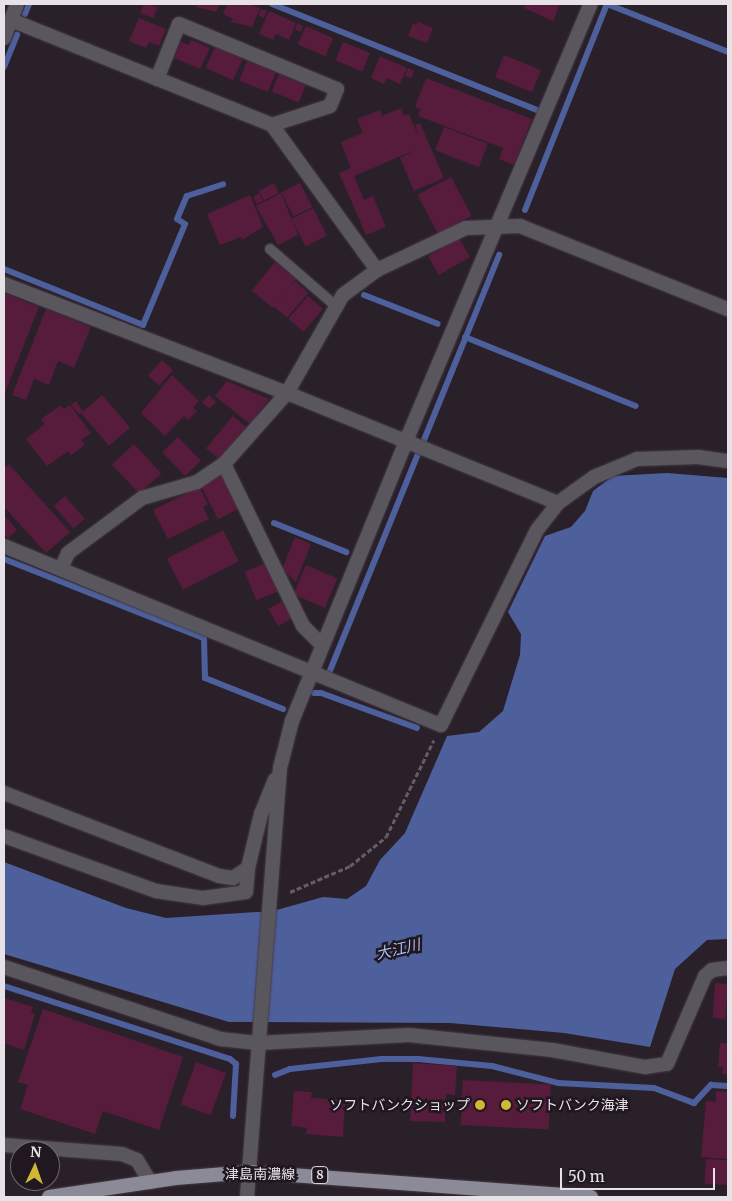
<!DOCTYPE html>
<meta charset="utf-8">
<style>
body{margin:0}
#map{position:relative;width:732px;height:1201px;overflow:hidden;background:#29202a;font-family:Merriweather,"Noto Sans JP",serif}
div>[style]{position:absolute}
.water>*{inset:0;background:#4d609b}
.stream>*{height:6px;margin:-3px;padding:0 3px;transform-origin:3px;border-radius:3px;background:#4d609b}
.building>*{inset:0;background:#571b3c;transform-origin:0 0}
.path>*{height:3px;margin-top:-1.5px;transform-origin:0;background:repeating-linear-gradient(90deg,#645c65 0 5px,transparent 0 7.5px)}
.roads{filter:drop-shadow(0 0 1px #443b45) drop-shadow(0 0 1px #443b45)}
.service>*{height:10px;margin:-5px;padding:0 5px;transform-origin:5px;border-radius:5px;background:#59575d}
.minor>*{height:14px;margin:-7px;padding:0 7px;transform-origin:7px;border-radius:7px;background:#59575d}
.primary>*{height:14px;margin:-7px;padding:0 7px;transform-origin:7px;border-radius:7px;background:#8d8a97}
.dots>*{width:14px;height:14px;translate:-50% -50%;box-sizing:border-box;border:2px solid #201720;border-radius:50%}
span{translate:-50% -50%;white-space:nowrap;text-align:center;line-height:1.15;-webkit-text-stroke:5px #201720;paint-order:stroke}
.shield-label span{padding:1px 4px;background:#201720;border:1px solid;border-radius:4px;-webkit-text-stroke-width:0}
.shield-label{font-size:12px;color:#e7e1e8;font-weight:700}
.poi-label{font-size:14px;color:#e7e1e8}
.right{translate:-100% -50%;text-align:right}
.left{translate:0 -50%;text-align:left}
.street-label{font-size:14px;color:#e7e1e8}
.water-label{font-size:15px;color:#acbff3;font-style:italic}
.frame{position:absolute;inset:0;border:5px solid #e7e1e8;pointer-events:none}
.north{position:absolute;left:10px;top:1141px;width:50px;height:50px;box-sizing:border-box;background:#201720;border:1px solid #706870;border-radius:50%;rotate:3deg;font-size:14px;font-weight:700;line-height:20px;text-align:center;color:#e7e1e8}
.north::after{content:'';display:block;margin:auto;width:18px;height:22px;background:#d0b736;clip-path:polygon(50% 0,100% 100%,50% 72%,0 100%)}
.scale{position:absolute;left:560px;top:1168px;width:155px;height:22px;box-sizing:border-box;border:2px solid #e7e1e8;border-top:0;padding-left:6px;font-size:15px;line-height:18px;white-space:nowrap;color:#e7e1e8;-webkit-text-stroke:4px #201720;paint-order:stroke}
</style>
<div id="map">
<div class="water">
<div style="clip-path:polygon(667px 473px,728px 478px,728px 939px,707px 940px,675px 969px,650px 1047px,564px 1033px,450px 1023px,229px 1022px,4px 954px,4px 862px,126px 908px,166px 918px,273px 911px,323px 897px,347px 899px,366px 886px,380px 860px,405px 833px,447px 736px,479px 732px,503px 711px,520px 655px,521px 634px,508px 612px,545px 536px,571px 527px,585px 511px,593px 491px,613px 476px)"></div>
</div>
<div class="stream">
<div style="left:272px;top:4px;width:285px;rotate:21.8deg"></div>
<div style="left:25px;top:14px;width:11px;rotate:-68deg"></div>
<div style="left:4px;top:67px;width:35px;rotate:-68deg"></div>
<div style="left:525px;top:210px;width:222px;rotate:-68.3deg"></div>
<div style="left:607px;top:4px;width:130px;rotate:21.6deg"></div>
<div style="left:4px;top:269px;width:150px;rotate:21.9deg"></div>
<div style="left:143px;top:325px;width:109px;rotate:-67.4deg"></div>
<div style="left:185px;top:224px;width:9px;rotate:-148deg"></div>
<div style="left:177px;top:219px;width:25px;rotate:-67deg"></div>
<div style="left:187px;top:196px;width:38px;rotate:-18deg"></div>
<div style="left:364px;top:295px;width:79px;rotate:21.4deg"></div>
<div style="left:465px;top:337px;width:184px;rotate:22deg"></div>
<div style="left:424px;top:440px;width:200px;rotate:-67.9deg"></div>
<div style="left:274px;top:523px;width:78px;rotate:21.9deg"></div>
<div style="left:4px;top:559px;width:215px;rotate:21.6deg"></div>
<div style="left:204px;top:638px;width:40px;rotate:88.6deg"></div>
<div style="left:205px;top:678px;width:84px;rotate:21.7deg"></div>
<div style="left:329px;top:673px;width:236px;rotate:-67.9deg"></div>
<div style="left:314px;top:693px;width:7px"></div>
<div style="left:321px;top:693px;width:102px;rotate:20deg"></div>
<div style="left:4px;top:986px;width:237px;rotate:17.9deg"></div>
<div style="left:230px;top:1059px;width:8px;rotate:40deg"></div>
<div style="left:236px;top:1064px;width:52px;rotate:93.3deg"></div>
<div style="left:275px;top:1075px;width:16px;rotate:-22deg"></div>
<div style="left:290px;top:1069px;width:92px;rotate:-6.3deg"></div>
<div style="left:381px;top:1059px;width:37px"></div>
<div style="left:418px;top:1059px;width:74px;rotate:5.4deg"></div>
<div style="left:492px;top:1066px;width:68px;rotate:14.4deg"></div>
<div style="left:558px;top:1083px;width:96px;rotate:3deg"></div>
<div style="left:654px;top:1088px;width:43px;rotate:20.6deg"></div>
<div style="left:694px;top:1103px;width:25px;rotate:-47deg"></div>
<div style="left:711px;top:1085px;width:17px;rotate:3deg"></div>
</div>
<div class="building">
<div style="clip-path:polygon(144px 4px,158px 7px,153px 18px,140px 13px)"></div>
<div style="clip-path:polygon(197px 4px,220px 4px,216px 12px,196px 7px)"></div>
<div style="clip-path:polygon(227px 4px,250px 4px,260px 8px,252px 27px,231px 22px,233px 19px,223px 14px)"></div>
<div style="clip-path:polygon(526px 4px,560px 4px,553px 21px,524px 8px)"></div>
<div style="clip-path:polygon(261px 9px,267px 11px,264px 18px,258px 15px)"></div>
<div style="clip-path:polygon(269px 11px,296px 23px,289px 40px,276px 34px,273px 40px,259px 34px)"></div>
<div style="clip-path:polygon(139px 18px,166px 29px,159px 46px,149px 42px,146px 48px,129px 41px)"></div>
<div style="clip-path:polygon(418px 22px,433px 28px,427px 43px,408px 36px,413px 23px,416px 25px)"></div>
<div style="clip-path:polygon(297px 23px,303px 26px,301px 32px,295px 29px)"></div>
<div style="left:306px;top:26px;width:30px;height:20px;rotate:24deg"></div>
<div style="clip-path:polygon(191px 40px,210px 48px,200px 69px,174px 58px,181px 42px,189px 45px)"></div>
<div style="left:343px;top:42px;width:29px;height:20px;rotate:22deg"></div>
<div style="left:215px;top:47px;width:30px;height:23px;rotate:24deg"></div>
<div style="left:504px;top:55px;width:40px;height:24px;rotate:22deg"></div>
<div style="clip-path:polygon(380px 56px,407px 68px,400px 84px,387px 78px,384px 84px,371px 78px)"></div>
<div style="left:247px;top:61px;width:31px;height:21px;rotate:22deg"></div>
<div style="clip-path:polygon(408px 68px,414px 71px,411px 78px,405px 76px)"></div>
<div style="left:279px;top:74px;width:29px;height:19px;rotate:22deg"></div>
<div style="clip-path:polygon(426px 78px,532px 119px,514px 165px,499px 159px,503px 148px,418px 116px,421px 109px,415px 107px)"></div>
<div style="clip-path:polygon(401px 108px,404px 116px,409px 114px,419px 138px,415px 125px,420px 123px,444px 178px,414px 191px,400px 158px,415px 150px,354px 176px,364px 200px,373px 196px,386px 227px,366px 235px,339px 173px,351px 168px,341px 142px,363px 133px,357px 119px,380px 110px,382px 116px)"></div>
<div style="left:444px;top:127px;width:47px;height:25px;rotate:21deg"></div>
<div style="left:451px;top:177px;width:44px;height:38px;rotate:62deg"></div>
<div style="left:274px;top:183px;width:11px;height:17px;rotate:63deg"></div>
<div style="left:300px;top:183px;width:27px;height:21px;rotate:63deg"></div>
<div style="clip-path:polygon(259px 193px,263px 201px,257px 204px,253px 197px)"></div>
<div style="clip-path:polygon(281px 193px,298px 235px,278px 245px,256px 206px)"></div>
<div style="clip-path:polygon(250px 195px,263px 227px,242px 240px,241px 237px,220px 245px,207px 214px)"></div>
<div style="left:313px;top:208px;width:31px;height:24px;rotate:63deg"></div>
<div style="left:459px;top:238px;width:22px;height:36px;rotate:60deg"></div>
<div style="left:275px;top:262px;width:27px;height:37px;rotate:39deg"></div>
<div style="left:295px;top:281px;width:18px;height:33px;rotate:41deg"></div>
<div style="clip-path:polygon(4px 293px,39px 307px,4px 395px)"></div>
<div style="left:308px;top:296px;width:20px;height:30px;rotate:41deg"></div>
<div style="clip-path:polygon(46px 309px,91px 327px,74px 368px,58px 361px,49px 385px,34px 379px,26px 400px,12px 395px)"></div>
<div style="left:162px;top:360px;width:15px;height:21px;rotate:42deg"></div>
<div style="clip-path:polygon(172px 375px,199px 401px,193px 407px,197px 411px,188px 420px,184px 416px,165px 436px,141px 413px)"></div>
<div style="clip-path:polygon(227px 381px,269px 399px,250px 424px,215px 396px)"></div>
<div style="left:102px;top:395px;width:43px;height:28px;rotate:49deg"></div>
<div style="left:209px;top:395px;width:10px;height:10px;rotate:45deg"></div>
<div style="clip-path:polygon(76px 401px,83px 411px,79px 414px,71px 405px)"></div>
<div style="clip-path:polygon(61px 405px,64px 409px,70px 405px,91px 433px,81px 440px,85px 445px,71px 455px,68px 451px,47px 466px,26px 439px,45px 424px,41px 419px)"></div>
<div style="left:233px;top:416px;width:17px;height:42px;rotate:40deg"></div>
<div style="left:178px;top:437px;width:33px;height:22px;rotate:46deg"></div>
<div style="left:134px;top:444px;width:40px;height:30px;rotate:47deg"></div>
<div style="clip-path:polygon(9px 464px,70px 532px,46px 553px,4px 507px,4px 469px)"></div>
<div style="left:223px;top:474px;width:38px;height:25px;rotate:63deg"></div>
<div style="clip-path:polygon(199px 487px,208px 504px,203px 507px,209px 519px,168px 539px,153px 510px)"></div>
<div style="left:65px;top:496px;width:30px;height:15px;rotate:49deg"></div>
<div style="clip-path:polygon(4px 515px,17px 530px,8px 538px,4px 534px)"></div>
<div style="left:223px;top:530px;width:35px;height:63px;rotate:63deg"></div>
<div style="clip-path:polygon(295px 537px,311px 544px,296px 582px,282px 569px)"></div>
<div style="left:266px;top:563px;width:31px;height:23px;rotate:68deg"></div>
<div style="left:306px;top:565px;width:34px;height:32px;rotate:23deg"></div>
<div style="left:282px;top:601px;width:20px;height:16px;rotate:60deg"></div>
<div style="left:715px;top:983px;width:13px;height:35px;rotate:4deg"></div>
<div style="clip-path:polygon(4px 998px,33px 1007px,31px 1013px,35px 1014px,24px 1050px,4px 1043px)"></div>
<div style="clip-path:polygon(43px 1009px,183px 1057px,159px 1130px,103px 1111px,95px 1134px,20px 1109px,28px 1085px,18px 1082px)"></div>
<div style="clip-path:polygon(720px 1043px,728px 1043px,728px 1074px,722px 1074px,723px 1067px,718px 1067px)"></div>
<div style="left:196px;top:1062px;width:32px;height:45px;rotate:20deg"></div>
<div style="clip-path:polygon(413px 1063px,457px 1066px,455px 1095px,446px 1094px,445px 1122px,410px 1121px)"></div>
<div style="left:463px;top:1080px;width:88px;height:45px;rotate:3deg"></div>
<div style="clip-path:polygon(294px 1091px,312px 1092px,311px 1098px,345px 1100px,343px 1137px,306px 1134px,307px 1128px,291px 1126px)"></div>
<div style="clip-path:polygon(716px 1091px,728px 1092px,728px 1159px,701px 1157px,706px 1101px,716px 1102px)"></div>
<div style="left:706px;top:1159px;width:22px;height:25px;rotate:3deg"></div>
</div>
<div class="path">
<div style="left:290px;top:892px;width:65px;rotate:-23.4deg"></div>
<div style="left:350px;top:866px;width:46px;rotate:-38.9deg"></div>
<div style="left:386px;top:837px;width:108px;rotate:-63.7deg"></div>
</div>
<div class="roads">
<div class="service">
<div style="left:270px;top:249px;width:89px;rotate:40.9deg"></div>
</div>
<div class="minor">
<div style="left:11px;top:20px;width:281px;rotate:21.9deg"></div>
<div style="left:272px;top:125px;width:179px;rotate:54.1deg"></div>
<div style="left:4px;top:38px;width:36px;rotate:-69deg"></div>
<div style="left:157px;top:79px;width:59px;rotate:-68.2deg"></div>
<div style="left:179px;top:24px;width:171px;rotate:22.4deg"></div>
<div style="left:337px;top:89px;width:18px;rotate:112deg"></div>
<div style="left:330px;top:106px;width:61px;rotate:161.9deg"></div>
<div style="left:4px;top:284px;width:303px;rotate:21.1deg"></div>
<div style="left:287px;top:393px;width:292px;rotate:22.1deg"></div>
<div style="left:224px;top:464px;width:180px;rotate:64deg"></div>
<div style="left:303px;top:626px;width:27px;rotate:45deg"></div>
<div style="left:4px;top:546px;width:472px;rotate:22.3deg"></div>
<div style="left:441px;top:725px;width:217px;rotate:-63.8deg"></div>
<div style="left:537px;top:530px;width:34px;rotate:-52deg"></div>
<div style="left:558px;top:503px;width:44px;rotate:-35.8deg"></div>
<div style="left:594px;top:477px;width:47px;rotate:-22.7deg"></div>
<div style="left:637px;top:459px;width:61px;rotate:-1.9deg"></div>
<div style="left:698px;top:457px;width:30px;rotate:8deg"></div>
<div style="left:61px;top:569px;width:17px;rotate:-66deg"></div>
<div style="left:68px;top:553px;width:92px;rotate:-36.6deg"></div>
<div style="left:142px;top:498px;width:57px;rotate:-16.2deg"></div>
<div style="left:197px;top:482px;width:32px;rotate:-34deg"></div>
<div style="left:224px;top:464px;width:95px;rotate:-48.4deg"></div>
<div style="left:287px;top:393px;width:113px;rotate:-60.3deg"></div>
<div style="left:343px;top:295px;width:42px;rotate:-36.3deg"></div>
<div style="left:377px;top:270px;width:98px;rotate:-25.3deg"></div>
<div style="left:466px;top:228px;width:54px;rotate:-2.1deg"></div>
<div style="left:520px;top:226px;width:224px;rotate:21.8deg"></div>
<div style="left:4px;top:793px;width:230px;rotate:21.1deg"></div>
<div style="left:219px;top:876px;width:14px;rotate:8deg"></div>
<div style="left:233px;top:878px;width:18px;rotate:-34deg"></div>
<div style="left:248px;top:868px;width:56px;rotate:-76.5deg"></div>
<div style="left:261px;top:814px;width:37px;rotate:-68deg"></div>
<div style="left:4px;top:836px;width:162px;rotate:19.9deg"></div>
<div style="left:156px;top:891px;width:48px;rotate:8.5deg"></div>
<div style="left:203px;top:898px;width:43px;rotate:-7.9deg"></div>
<div style="left:246px;top:892px;width:24px;rotate:-85deg"></div>
<div style="left:4px;top:967px;width:228px;rotate:18.4deg"></div>
<div style="left:220px;top:1039px;width:38px;rotate:6deg"></div>
<div style="left:258px;top:1043px;width:151px;rotate:-3deg"></div>
<div style="left:409px;top:1035px;width:144px;rotate:6deg"></div>
<div style="left:552px;top:1050px;width:95px;rotate:10.4deg"></div>
<div style="left:645px;top:1067px;width:22px;rotate:-8deg"></div>
<div style="left:667px;top:1064px;width:96px;rotate:-66.6deg"></div>
<div style="left:705px;top:976px;width:9px;rotate:-41deg"></div>
<div style="left:712px;top:970px;width:16px;rotate:-7deg"></div>
<div style="left:4px;top:1145px;width:118px;rotate:4.4deg"></div>
<div style="left:122px;top:1154px;width:16px;rotate:22deg"></div>
<div style="left:137px;top:1160px;width:26px;rotate:59deg"></div>
<div style="left:247px;top:1197px;width:430px;rotate:-85.6deg"></div>
<div style="left:280px;top:768px;width:49px;rotate:-75.7deg"></div>
<div style="left:292px;top:721px;width:302px;rotate:-67.8deg"></div>
<div style="left:406px;top:441px;width:475px;rotate:-67.1deg"></div>
</div>
<div class="primary">
<div style="left:49px;top:1197px;width:128px;rotate:-8.5deg"></div>
<div style="left:176px;top:1178px;width:74px;rotate:-4.6deg"></div>
<div style="left:250px;top:1172px;width:342px;rotate:4.2deg"></div>
</div>
</div>
<div class="dots">
<div style="left:480px;top:1105px;background:#d0b736"></div>
<div style="left:506px;top:1105px;background:#d0b736"></div>
</div>
<div class="shield-label">
<span style="left:320px;top:1175px">8</span>
</div>
<div class="poi-label">
<span class="right" style="left:470px;top:1105px">ソフトバンクショップ</span>
<span class="left" style="left:516px;top:1105px">ソフトバンク海津</span>
</div>
<div class="street-label">
<span style="left:260px;top:1174px">津島南濃線</span>
</div>
<div class="water-label">
<span style="left:398px;top:949px;rotate:-13deg">大江川</span>
</div>
<div class="frame"></div>
<div class="north">N</div>
<div class="scale">50 m</div>
</div>
